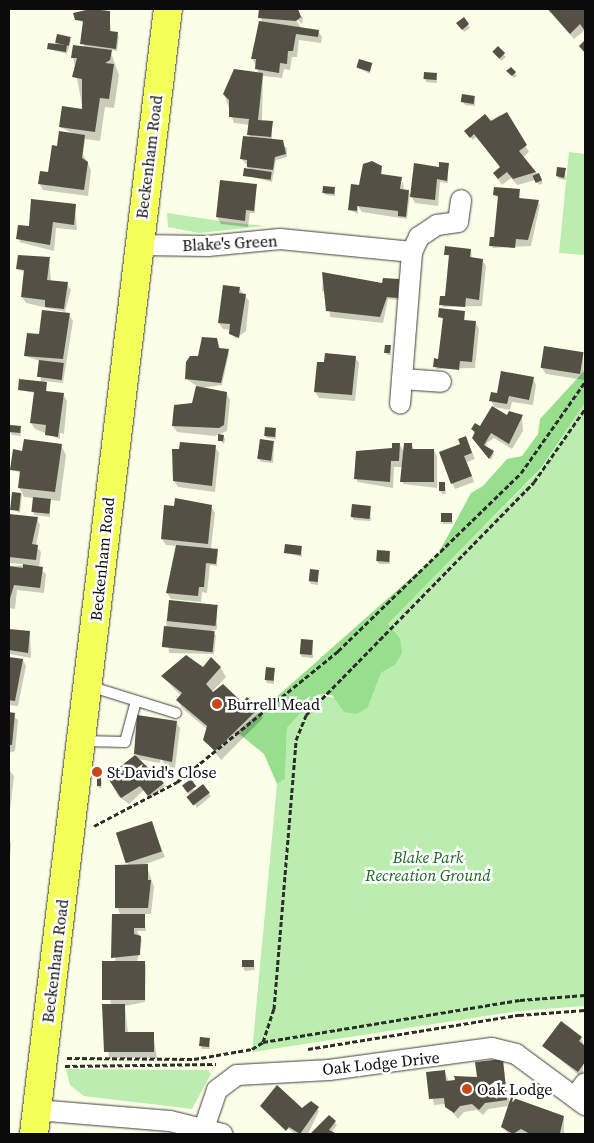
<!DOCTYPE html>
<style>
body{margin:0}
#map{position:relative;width:594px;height:1143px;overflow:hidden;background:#fcffe8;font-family:"Source Serif 4",serif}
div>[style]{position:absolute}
.green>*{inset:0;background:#bbedae}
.forest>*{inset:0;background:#97df8c}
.shadow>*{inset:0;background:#0003;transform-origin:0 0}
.building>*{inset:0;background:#545046;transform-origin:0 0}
.path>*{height:3px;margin-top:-1.5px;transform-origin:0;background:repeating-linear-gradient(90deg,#2d2d2d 0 5px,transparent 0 7.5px)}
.roads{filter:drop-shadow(0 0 1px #3e3e3e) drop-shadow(0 0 1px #3e3e3e)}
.service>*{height:10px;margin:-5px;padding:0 5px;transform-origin:5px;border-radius:5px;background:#fff}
.minor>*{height:20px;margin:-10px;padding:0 10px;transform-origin:10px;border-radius:10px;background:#fff}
.primary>*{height:28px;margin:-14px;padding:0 14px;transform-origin:14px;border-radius:14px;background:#f3ff58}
.dots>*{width:14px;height:14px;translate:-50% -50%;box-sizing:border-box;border:2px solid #fff;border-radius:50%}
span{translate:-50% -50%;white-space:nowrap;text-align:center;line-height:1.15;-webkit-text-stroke:5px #fff;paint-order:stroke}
.street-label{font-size:16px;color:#0b0b0b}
.poi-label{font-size:16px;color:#0b0b0b}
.left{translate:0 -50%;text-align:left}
.park-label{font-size:16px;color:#16671f;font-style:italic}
.frame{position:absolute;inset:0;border:10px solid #0b0b0b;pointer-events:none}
</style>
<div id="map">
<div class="green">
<div style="clip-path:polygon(569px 152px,585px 154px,585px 255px,559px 253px)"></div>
<div style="clip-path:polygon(167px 213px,227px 222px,265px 226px,199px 233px,168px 227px)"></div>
<div style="clip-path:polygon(585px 403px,585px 1006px,518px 1011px,252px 1052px,277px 784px,285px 779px,287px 728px,318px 694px,368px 707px,381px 673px,395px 665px,400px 638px,388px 624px,541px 469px)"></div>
<div style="clip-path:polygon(66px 1069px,208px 1070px,211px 1074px,192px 1109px,84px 1096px,70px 1085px)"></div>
</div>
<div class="forest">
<div style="clip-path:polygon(585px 370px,585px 403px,541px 468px,388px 624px,400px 638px,402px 653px,395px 665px,381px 673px,368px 707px,357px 714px,344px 712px,332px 695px,318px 694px,287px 728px,285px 779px,277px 784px,264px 754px,237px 732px,438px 554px,471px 493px,483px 486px,507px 459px,522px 456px,538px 434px,540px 419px)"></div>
</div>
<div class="shadow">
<div style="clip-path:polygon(85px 9px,109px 12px,111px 32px,119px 36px,117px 51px,110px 50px,119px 75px,114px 108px,105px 107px,100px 141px,85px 139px,83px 154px,91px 170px,88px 196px,43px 190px,40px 184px,49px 174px,58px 148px,74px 134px,60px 127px,83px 110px,73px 57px,84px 48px,84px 23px,76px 19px)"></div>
<div style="clip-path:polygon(260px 9px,296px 9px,303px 18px,302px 24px,294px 16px,301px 28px,318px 31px,322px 37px,321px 43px,299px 40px,297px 57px,292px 57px,290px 70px,284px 69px,282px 78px,263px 76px,262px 121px,272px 122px,272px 140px,287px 148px,287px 157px,276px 160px,272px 182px,244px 175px,250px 170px,242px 159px,250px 138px,250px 125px,234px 123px,224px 94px,234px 71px,259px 73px,252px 58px,262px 23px)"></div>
<div style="clip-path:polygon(547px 9px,585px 9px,585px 30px,574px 39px)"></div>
<div style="clip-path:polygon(464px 19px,470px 28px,464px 32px,460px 26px)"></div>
<div style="clip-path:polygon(58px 36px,71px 40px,67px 54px,49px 49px,56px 45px)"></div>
<div style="left:498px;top:48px;width:12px;height:6px;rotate:48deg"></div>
<div style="clip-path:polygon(371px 64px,370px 74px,358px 68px)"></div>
<div style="clip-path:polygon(511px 68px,517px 76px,514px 78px,510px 74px)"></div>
<div style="clip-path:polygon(425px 73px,436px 74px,437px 83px,426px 82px)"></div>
<div style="clip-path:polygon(475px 97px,475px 106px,465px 105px,463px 102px)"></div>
<div style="clip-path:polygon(507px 114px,529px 152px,522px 158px,539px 175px,543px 183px,539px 185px,536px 180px,517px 185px,511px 178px,502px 185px,494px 173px,501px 168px,477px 136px,473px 140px,468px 134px,500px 115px,506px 122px)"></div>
<div style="clip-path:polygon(448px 164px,448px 183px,440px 182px,438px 206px,415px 203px,410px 194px,407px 219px,362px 212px,358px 206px,358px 214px,349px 210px,352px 185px,359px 186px,381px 167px,382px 176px,399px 191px,403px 181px,404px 191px,408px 191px,411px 196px,438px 168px)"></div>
<div style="clip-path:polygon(565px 169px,566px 180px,559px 179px,557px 176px)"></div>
<div style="clip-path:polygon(221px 182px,256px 185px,255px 213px,250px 213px,248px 227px,221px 224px,217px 217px)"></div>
<div style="clip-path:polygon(334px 188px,335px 196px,326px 195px,324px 193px)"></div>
<div style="clip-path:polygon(519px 191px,520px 200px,540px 204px,531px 246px,492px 248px,497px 239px,499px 198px,495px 195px)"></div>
<div style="clip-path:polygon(75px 205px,77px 230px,56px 228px,54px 251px,19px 242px,30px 227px)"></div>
<div style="clip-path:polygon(471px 250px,472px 259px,482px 260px,486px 266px,482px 306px,442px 307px,448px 298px,450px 257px,446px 254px)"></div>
<div style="clip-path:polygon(49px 258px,51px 281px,67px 284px,71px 290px,65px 312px,26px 303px,22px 297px,25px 272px,17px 269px)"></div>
<div style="clip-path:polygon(323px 274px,384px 285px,399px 280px,399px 300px,388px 299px,383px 323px,330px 317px,328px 294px,322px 291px)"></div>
<div style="clip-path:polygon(239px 288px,249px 301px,246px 331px,235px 339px,232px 330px,223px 329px,219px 323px)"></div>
<div style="clip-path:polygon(464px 312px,465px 321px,476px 323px,479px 329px,475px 368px,436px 369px,441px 360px,444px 320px,439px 317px)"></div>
<div style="clip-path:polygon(69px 315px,73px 321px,63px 383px,44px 381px,47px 392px,63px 394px,67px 401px,64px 434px,60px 433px,60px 439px,35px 429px,31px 423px,35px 393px,19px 390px,41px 383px,40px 361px,25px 356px,40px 335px)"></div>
<div style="clip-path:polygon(217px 339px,220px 349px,229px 353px,222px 385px,201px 388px,227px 394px,230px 400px,227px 431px,215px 436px,177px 432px,173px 426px,193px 408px,197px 386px,186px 379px,197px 357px)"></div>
<div style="clip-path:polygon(390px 346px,391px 355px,387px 355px,386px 352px)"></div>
<div style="clip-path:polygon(583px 353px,584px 380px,546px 374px,542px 368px)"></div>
<div style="clip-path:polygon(355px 357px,359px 363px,355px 401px,319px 398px,315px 392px,325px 363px)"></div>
<div style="clip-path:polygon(533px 378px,536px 385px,533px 405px,512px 402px,510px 410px,494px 407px,491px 400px,498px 395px)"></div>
<div style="clip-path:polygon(522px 416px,523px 431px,512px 449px,494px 438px,488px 442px,485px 447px,494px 454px,491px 460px,475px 441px,473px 429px)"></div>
<div style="clip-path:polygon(20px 428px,21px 436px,12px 435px,10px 432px)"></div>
<div style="clip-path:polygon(275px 430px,276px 439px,267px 438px,265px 435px)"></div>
<div style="clip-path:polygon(223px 436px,225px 439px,224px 444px,219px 440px)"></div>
<div style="clip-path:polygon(274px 442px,273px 463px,261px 462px,259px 459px)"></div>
<div style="clip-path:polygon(411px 444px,415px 450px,434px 450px,437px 457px,437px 488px,403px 484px,402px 467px,394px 467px,393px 488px,357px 482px,357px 453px,393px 450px,400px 445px,405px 454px)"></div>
<div style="clip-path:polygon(469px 444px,475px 459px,467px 462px,474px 482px,455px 489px,452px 483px)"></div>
<div style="clip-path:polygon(61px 445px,66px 455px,60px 501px,50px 500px,50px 517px,34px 515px,34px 498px,24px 497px,19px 487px,21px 473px,12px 470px,23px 452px)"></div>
<div style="clip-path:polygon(215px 447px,219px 453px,215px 492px,178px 487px,174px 481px)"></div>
<div style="clip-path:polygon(445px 483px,446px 494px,442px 494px,440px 491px)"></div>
<div style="clip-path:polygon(13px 493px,22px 494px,20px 513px,12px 509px)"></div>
<div style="clip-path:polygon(211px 506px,215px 513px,211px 549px,218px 553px,217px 566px,210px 565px,207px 593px,202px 592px,201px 602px,171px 599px,167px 593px,177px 546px,166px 545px,162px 539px)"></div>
<div style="clip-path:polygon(370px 507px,371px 521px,354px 520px,352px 517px)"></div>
<div style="clip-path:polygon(9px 515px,37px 519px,40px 525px,36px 546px,41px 552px,39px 568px,46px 574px,44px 593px,17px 590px,15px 609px,9px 608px,9px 566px,32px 565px,9px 563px)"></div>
<div style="clip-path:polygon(451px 515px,453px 524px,443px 524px,442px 521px)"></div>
<div style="clip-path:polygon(301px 547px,302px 557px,286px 553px)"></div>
<div style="clip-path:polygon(389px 552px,390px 564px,379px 564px,377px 561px)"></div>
<div style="clip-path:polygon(318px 571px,318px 585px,311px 584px,309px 581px)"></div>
<div style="clip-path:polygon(217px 607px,217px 629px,208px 632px,216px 635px,214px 654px,169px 653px,166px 621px)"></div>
<div style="clip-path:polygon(9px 630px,30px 633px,31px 658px,9px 654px)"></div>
<div style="clip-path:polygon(313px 641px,313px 658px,302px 657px,300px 654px)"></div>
<div style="clip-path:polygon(9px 658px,23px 660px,26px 666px,18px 706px,9px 705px)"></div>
<div style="clip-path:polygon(220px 667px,226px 677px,209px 695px,258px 709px,263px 718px,221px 760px,204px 739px,207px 729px,183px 709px,177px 700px,181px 696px,162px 676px)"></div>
<div style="clip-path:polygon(274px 669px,274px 684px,267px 683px,266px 680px)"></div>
<div style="clip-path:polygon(9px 713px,18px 720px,15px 751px,9px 753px)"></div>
<div style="clip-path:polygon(176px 722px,180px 728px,175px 768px,166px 767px,161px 758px,160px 763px,138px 759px,165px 786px,150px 798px,144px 790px,129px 804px,118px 796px,109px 778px)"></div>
<div style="clip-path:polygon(9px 770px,14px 776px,9px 819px)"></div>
<div style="clip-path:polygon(100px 778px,102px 781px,101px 789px,97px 786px)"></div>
<div style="clip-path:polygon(184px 786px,197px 791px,203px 786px,211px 796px,197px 808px)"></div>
<div style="clip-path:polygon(151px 822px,165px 857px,146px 864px,154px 887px,151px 914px,143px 914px,146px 931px,137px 931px,142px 940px,137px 962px,146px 965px,145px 1002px,125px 1006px,128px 1033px,153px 1033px,157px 1058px,109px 1058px,103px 1005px,111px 1005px,103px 962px,115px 962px,121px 916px,117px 907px,128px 862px)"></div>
<div style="clip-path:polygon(9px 839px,11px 844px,9px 869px)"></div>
<div style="clip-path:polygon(253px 961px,255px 970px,245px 971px,243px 968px)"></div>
<div style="clip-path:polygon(581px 1038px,585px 1047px,582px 1078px,544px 1046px)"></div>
<div style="clip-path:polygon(209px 1039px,210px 1049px,202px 1049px,201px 1046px)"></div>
<div style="clip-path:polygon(502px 1060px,510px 1105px,564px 1117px,564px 1134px,508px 1134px,503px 1126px,509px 1106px,488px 1109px,483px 1115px,477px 1110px,464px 1112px,458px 1119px,446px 1104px,434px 1105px,428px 1073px,445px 1072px,449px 1082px,478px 1079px)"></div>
<div style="clip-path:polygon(308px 1103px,319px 1111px,308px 1134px,295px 1134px,262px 1106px,302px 1109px)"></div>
<div style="clip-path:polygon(329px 1117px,337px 1125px,332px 1132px,335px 1134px,313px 1134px)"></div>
</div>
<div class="building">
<div style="clip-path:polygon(91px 9px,110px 11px,110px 31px,118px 32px,116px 49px,80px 44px,83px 21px,75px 20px,73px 13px)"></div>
<div style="clip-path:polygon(259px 9px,298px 9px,301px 17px,296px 21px,258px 18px)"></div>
<div style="clip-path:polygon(548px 9px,585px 9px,585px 31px,580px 24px,570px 34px)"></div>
<div style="clip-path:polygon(464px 17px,469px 24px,462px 30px,456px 23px)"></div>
<div style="clip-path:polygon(259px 21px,319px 30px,318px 37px,296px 34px,293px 51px,288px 51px,287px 64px,280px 63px,279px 73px,255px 69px,256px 59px,251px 59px)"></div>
<div style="left:57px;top:34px;width:14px;height:9px;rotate:12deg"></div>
<div style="clip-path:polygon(585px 40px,585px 53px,579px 46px)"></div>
<div style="clip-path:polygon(48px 43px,67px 45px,66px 52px,47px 49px)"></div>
<div style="clip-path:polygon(73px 45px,112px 50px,110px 60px,105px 63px,114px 64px,109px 99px,100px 98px,95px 132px,59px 127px,62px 106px,82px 109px,82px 79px,72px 77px,77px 58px,71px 58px)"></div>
<div style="left:498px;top:46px;width:10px;height:8px;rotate:45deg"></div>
<div style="left:359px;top:59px;width:14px;height:9px;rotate:17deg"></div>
<div style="clip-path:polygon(511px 67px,516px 72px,512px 76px,506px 71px)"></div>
<div style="clip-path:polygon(234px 69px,263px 73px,258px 120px,273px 121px,271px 137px,247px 135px,249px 119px,229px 117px,229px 100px,223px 94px)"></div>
<div style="left:424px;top:72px;width:13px;height:7px;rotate:4deg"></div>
<div style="left:462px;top:94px;width:13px;height:8px;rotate:9deg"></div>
<div style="clip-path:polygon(507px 112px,527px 145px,519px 151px,536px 172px,513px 179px,507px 172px,498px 179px,493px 173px,500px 167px,474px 134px,470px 138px,464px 131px,485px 114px,491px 121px)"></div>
<div style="clip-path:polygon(59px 131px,85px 135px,82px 158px,88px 162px,84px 190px,38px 184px,40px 171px,48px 172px,52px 145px,57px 146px)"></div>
<div style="clip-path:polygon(243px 136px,283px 140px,286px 154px,275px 157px,273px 170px,247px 167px,247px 160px,240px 159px)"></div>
<div style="clip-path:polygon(372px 161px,382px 166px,381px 174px,402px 177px,400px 189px,409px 190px,406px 217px,398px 216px,398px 211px,357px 206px,357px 211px,348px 210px,351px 184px,359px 185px,363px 164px)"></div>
<div style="clip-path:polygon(439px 162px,449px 163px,447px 181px,437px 179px,435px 200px,410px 197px,414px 163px,439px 167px)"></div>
<div style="clip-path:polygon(557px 167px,566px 168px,564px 178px,556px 176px)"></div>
<div style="left:244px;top:168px;width:28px;height:8px;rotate:8deg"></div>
<div style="left:539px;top:173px;width:8px;height:7px;rotate:67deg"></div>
<div style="clip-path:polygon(220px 180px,257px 184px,254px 211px,246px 210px,245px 221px,216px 217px)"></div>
<div style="left:323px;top:186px;width:12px;height:7px;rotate:5deg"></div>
<div style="clip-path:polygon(494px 187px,520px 189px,519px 198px,539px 200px,528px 240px,516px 239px,515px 248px,489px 246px,490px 237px,494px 237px,498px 196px,493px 195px)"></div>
<div style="clip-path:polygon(31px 199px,76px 204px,74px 225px,53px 222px,50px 245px,16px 239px,18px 225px,29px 226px)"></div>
<div style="clip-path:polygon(445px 246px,471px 249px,470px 257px,483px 259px,479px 300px,466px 298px,465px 307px,439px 305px,440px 296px,445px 296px,449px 255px,444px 255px)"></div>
<div style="clip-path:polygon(18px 255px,50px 257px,47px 280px,68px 282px,64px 309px,45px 307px,45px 300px,21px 297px,24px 270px,16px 269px)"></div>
<div style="clip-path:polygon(322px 272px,382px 283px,383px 278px,399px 279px,398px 298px,387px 297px,380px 317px,326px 311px)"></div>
<div style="clip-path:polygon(223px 285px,240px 287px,239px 293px,246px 294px,239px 338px,229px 334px,230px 324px,218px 323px)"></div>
<div style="clip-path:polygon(439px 308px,465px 311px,464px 320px,476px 321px,472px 362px,460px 361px,459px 370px,433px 367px,434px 358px,438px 359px,443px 318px,438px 317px)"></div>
<div style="clip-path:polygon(42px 310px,70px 313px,63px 359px,24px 356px,27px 333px,39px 334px)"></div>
<div style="clip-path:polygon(202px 337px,217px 338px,219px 348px,229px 349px,221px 383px,185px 379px,186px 362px,190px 356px,198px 356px)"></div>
<div style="clip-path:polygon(385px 345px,391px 345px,390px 353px,384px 353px)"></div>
<div style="left:544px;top:346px;width:40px;height:22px;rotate:9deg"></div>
<div style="clip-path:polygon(325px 353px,356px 356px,352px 395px,314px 392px,317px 362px,324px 362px)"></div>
<div style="left:39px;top:360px;width:25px;height:17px;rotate:7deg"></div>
<div style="clip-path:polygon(501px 371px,534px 377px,529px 400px,509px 396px,507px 404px,489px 401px,491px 392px,497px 393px)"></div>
<div style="clip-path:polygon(19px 379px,47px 382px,46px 391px,64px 393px,58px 437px,45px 435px,46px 425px,30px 423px,34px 392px,18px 390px)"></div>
<div style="clip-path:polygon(196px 386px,227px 392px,224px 425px,219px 428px,172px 426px,174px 405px,192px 403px)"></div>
<div style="clip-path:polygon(492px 406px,507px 415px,509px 411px,523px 415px,509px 444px,491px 433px,484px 445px,494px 451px,489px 459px,472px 438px,475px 432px,471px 429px,475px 423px,480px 426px)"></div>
<div style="left:10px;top:425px;width:11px;height:7px;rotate:5deg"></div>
<div style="left:265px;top:427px;width:11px;height:9px;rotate:5deg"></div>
<div style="clip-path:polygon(218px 434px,224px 435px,223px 441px,218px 441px)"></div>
<div style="clip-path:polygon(466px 436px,472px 453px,464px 456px,472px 476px,451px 484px,439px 452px,460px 444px,458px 439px)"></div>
<div style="clip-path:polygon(24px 439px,62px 444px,55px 492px,18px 488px,20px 471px,10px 470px,13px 449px,22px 451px)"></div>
<div style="left:260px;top:439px;width:14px;height:20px;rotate:8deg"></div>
<div style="clip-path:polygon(180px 442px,216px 445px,212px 486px,173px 481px,172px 449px,179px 449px)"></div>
<div style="clip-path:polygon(392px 443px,400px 443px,399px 461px,391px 461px,390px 482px,354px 479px,356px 451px,392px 448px)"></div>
<div style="clip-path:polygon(404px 443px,412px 443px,412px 449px,434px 449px,434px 482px,400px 482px)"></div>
<div style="left:439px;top:482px;width:6px;height:9px"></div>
<div style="left:12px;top:492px;width:9px;height:18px;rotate:6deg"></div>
<div style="left:33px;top:497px;width:18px;height:15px;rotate:6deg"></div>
<div style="clip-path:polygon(175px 498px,212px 505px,208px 544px,161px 539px,164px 505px,174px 506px)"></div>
<div style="left:352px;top:504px;width:19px;height:13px;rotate:6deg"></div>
<div style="left:441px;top:513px;width:11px;height:9px"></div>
<div style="clip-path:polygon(9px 514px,38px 517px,32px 544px,38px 545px,36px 560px,9px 557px)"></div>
<div style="left:285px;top:544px;width:17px;height:9px;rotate:7deg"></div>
<div style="clip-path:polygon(176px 545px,218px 549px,216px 564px,206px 563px,204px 587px,199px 587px,198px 596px,166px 593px)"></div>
<div style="left:377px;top:550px;width:13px;height:11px;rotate:4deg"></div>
<div style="clip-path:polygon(23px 564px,43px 567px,40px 588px,14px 585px,9px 602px,9px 566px,23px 568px)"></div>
<div style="left:310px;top:569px;width:9px;height:12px;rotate:6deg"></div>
<div style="left:169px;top:600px;width:49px;height:21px;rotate:6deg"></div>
<div style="left:164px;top:626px;width:51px;height:21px;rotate:6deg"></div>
<div style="clip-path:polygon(9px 629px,30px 631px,28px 653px,9px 650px)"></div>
<div style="left:301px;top:639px;width:12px;height:15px;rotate:5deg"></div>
<div style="clip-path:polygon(186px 655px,203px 667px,211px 657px,221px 667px,206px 684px,213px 692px,223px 684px,242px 702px,247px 697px,259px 708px,215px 751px,203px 740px,207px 726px,176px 700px,182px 693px,161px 676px)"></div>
<div style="clip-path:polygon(9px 657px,23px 659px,15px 701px,9px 700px)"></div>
<div style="left:266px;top:667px;width:9px;height:13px;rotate:6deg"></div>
<div style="clip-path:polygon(9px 712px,15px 713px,12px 745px,9px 745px)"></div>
<div style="clip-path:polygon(137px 715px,177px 721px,172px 762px,134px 754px)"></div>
<div style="clip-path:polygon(135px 755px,164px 783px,148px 796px,140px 786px,121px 798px,107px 777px)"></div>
<div style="left:97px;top:777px;width:4px;height:9px"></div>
<div style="left:191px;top:779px;width:9px;height:11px;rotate:54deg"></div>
<div style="left:203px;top:784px;width:11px;height:21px;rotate:52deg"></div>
<div style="left:152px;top:821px;width:32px;height:38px;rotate:72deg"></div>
<div style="clip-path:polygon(148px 864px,148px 880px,151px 880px,148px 908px,115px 908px,115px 865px)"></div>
<div style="clip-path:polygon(112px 914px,145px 914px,145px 928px,134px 928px,134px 934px,141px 936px,140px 955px,111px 958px)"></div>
<div style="left:254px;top:960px;width:7px;height:12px;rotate:90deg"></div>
<div style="left:102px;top:961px;width:43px;height:39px"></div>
<div style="clip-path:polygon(102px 1004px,125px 1004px,125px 1032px,154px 1032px,154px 1052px,104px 1052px)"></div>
<div style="clip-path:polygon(561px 1021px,582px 1037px,579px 1041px,585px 1046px,585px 1062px,578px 1072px,542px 1046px)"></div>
<div style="left:200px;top:1037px;width:10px;height:9px;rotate:6deg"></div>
<div style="clip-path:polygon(503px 1059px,507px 1100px,485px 1103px,479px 1110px,472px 1104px,460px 1106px,454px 1113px,445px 1107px,444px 1098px,429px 1099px,426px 1072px,445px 1070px,446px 1081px,455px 1080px,454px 1076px,477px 1077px,475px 1062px)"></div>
<div style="clip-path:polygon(277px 1085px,302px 1108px,311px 1101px,319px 1107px,300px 1134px,289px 1127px,286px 1131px,260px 1106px)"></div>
<div style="clip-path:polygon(511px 1097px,564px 1116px,560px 1133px,530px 1134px,521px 1129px,513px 1134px,501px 1127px)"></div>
<div style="clip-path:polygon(329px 1115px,336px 1121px,329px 1130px,337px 1134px,310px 1134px)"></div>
</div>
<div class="path">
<div style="left:94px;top:826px;width:94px;rotate:-27.9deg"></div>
<div style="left:177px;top:782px;width:208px;rotate:-39.1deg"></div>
<div style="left:338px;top:651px;width:255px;rotate:-44.2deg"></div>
<div style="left:521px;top:473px;width:111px;rotate:-54.9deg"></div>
<div style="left:263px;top:1042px;width:260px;rotate:-9.3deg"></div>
<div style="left:520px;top:1000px;width:65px;rotate:-4.4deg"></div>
<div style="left:308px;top:1049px;width:214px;rotate:-9.2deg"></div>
<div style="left:519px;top:1015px;width:66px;rotate:-4.3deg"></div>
<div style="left:67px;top:1058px;width:127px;rotate:0.5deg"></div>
<div style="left:194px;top:1059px;width:59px;rotate:-9.8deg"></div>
<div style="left:252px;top:1049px;width:13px;rotate:-32deg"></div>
<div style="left:263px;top:1042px;width:35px;rotate:-72deg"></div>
<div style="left:274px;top:1009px;width:270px;rotate:-85.3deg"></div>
<div style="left:296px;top:740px;width:27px;rotate:-68deg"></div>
<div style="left:306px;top:715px;width:326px;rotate:-45.6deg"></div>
<div style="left:534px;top:482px;width:89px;rotate:-55.1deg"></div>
<div style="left:65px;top:1066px;width:151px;rotate:-0.8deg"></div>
</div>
<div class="roads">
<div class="service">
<div style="left:89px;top:686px;width:91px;rotate:17.2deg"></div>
<div style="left:83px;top:741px;width:42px;rotate:1.4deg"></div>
<div style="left:125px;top:742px;width:42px;rotate:-75deg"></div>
</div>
<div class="minor">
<div style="left:138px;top:245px;width:70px;rotate:0.8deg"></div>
<div style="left:208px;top:246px;width:72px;rotate:-5.6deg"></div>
<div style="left:280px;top:239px;width:133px;rotate:5.6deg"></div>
<div style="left:412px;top:252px;width:152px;rotate:94.5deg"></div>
<div style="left:412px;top:252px;width:17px;rotate:-65deg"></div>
<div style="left:419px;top:237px;width:22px;rotate:-34deg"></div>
<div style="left:437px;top:225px;width:21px;rotate:-8deg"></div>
<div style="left:458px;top:222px;width:22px;rotate:-82deg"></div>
<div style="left:402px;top:379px;width:39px;rotate:4deg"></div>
<div style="left:575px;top:1097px;width:17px;rotate:-54deg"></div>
<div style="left:36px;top:1110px;width:134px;rotate:4.7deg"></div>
<div style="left:170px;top:1121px;width:54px;rotate:14deg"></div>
<div style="left:204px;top:1128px;width:40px;rotate:-71.1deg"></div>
<div style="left:217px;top:1090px;width:25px;rotate:-37deg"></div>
<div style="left:237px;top:1075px;width:92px;rotate:-3.1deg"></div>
<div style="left:329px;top:1070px;width:164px;rotate:-7.7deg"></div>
<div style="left:492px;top:1048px;width:25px;rotate:14deg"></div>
<div style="left:516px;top:1054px;width:86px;rotate:36.5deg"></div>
</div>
<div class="primary">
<div style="left:34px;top:1134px;width:1133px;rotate:-83.21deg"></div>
</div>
</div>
<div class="dots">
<div style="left:217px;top:704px;background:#c64617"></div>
<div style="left:97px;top:772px;background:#c64617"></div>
<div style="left:467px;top:1089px;background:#c64617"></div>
</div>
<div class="street-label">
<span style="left:149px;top:157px;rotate:-83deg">Beckenham Road</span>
<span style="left:230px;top:243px;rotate:-3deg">Blake's Green</span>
<span style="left:102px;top:559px;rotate:-84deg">Beckenham Road</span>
<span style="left:55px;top:961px;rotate:-83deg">Beckenham Road</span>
<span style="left:381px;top:1063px;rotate:-6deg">Oak Lodge Drive</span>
</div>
<div class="poi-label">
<span class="left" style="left:227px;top:704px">Burrell Mead</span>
<span class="left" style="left:107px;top:772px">St David's Close</span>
<span class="left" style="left:477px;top:1089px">Oak Lodge</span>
</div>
<div class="park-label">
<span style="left:428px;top:866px">Blake Park<br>Recreation Ground</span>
</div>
<div class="frame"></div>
</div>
